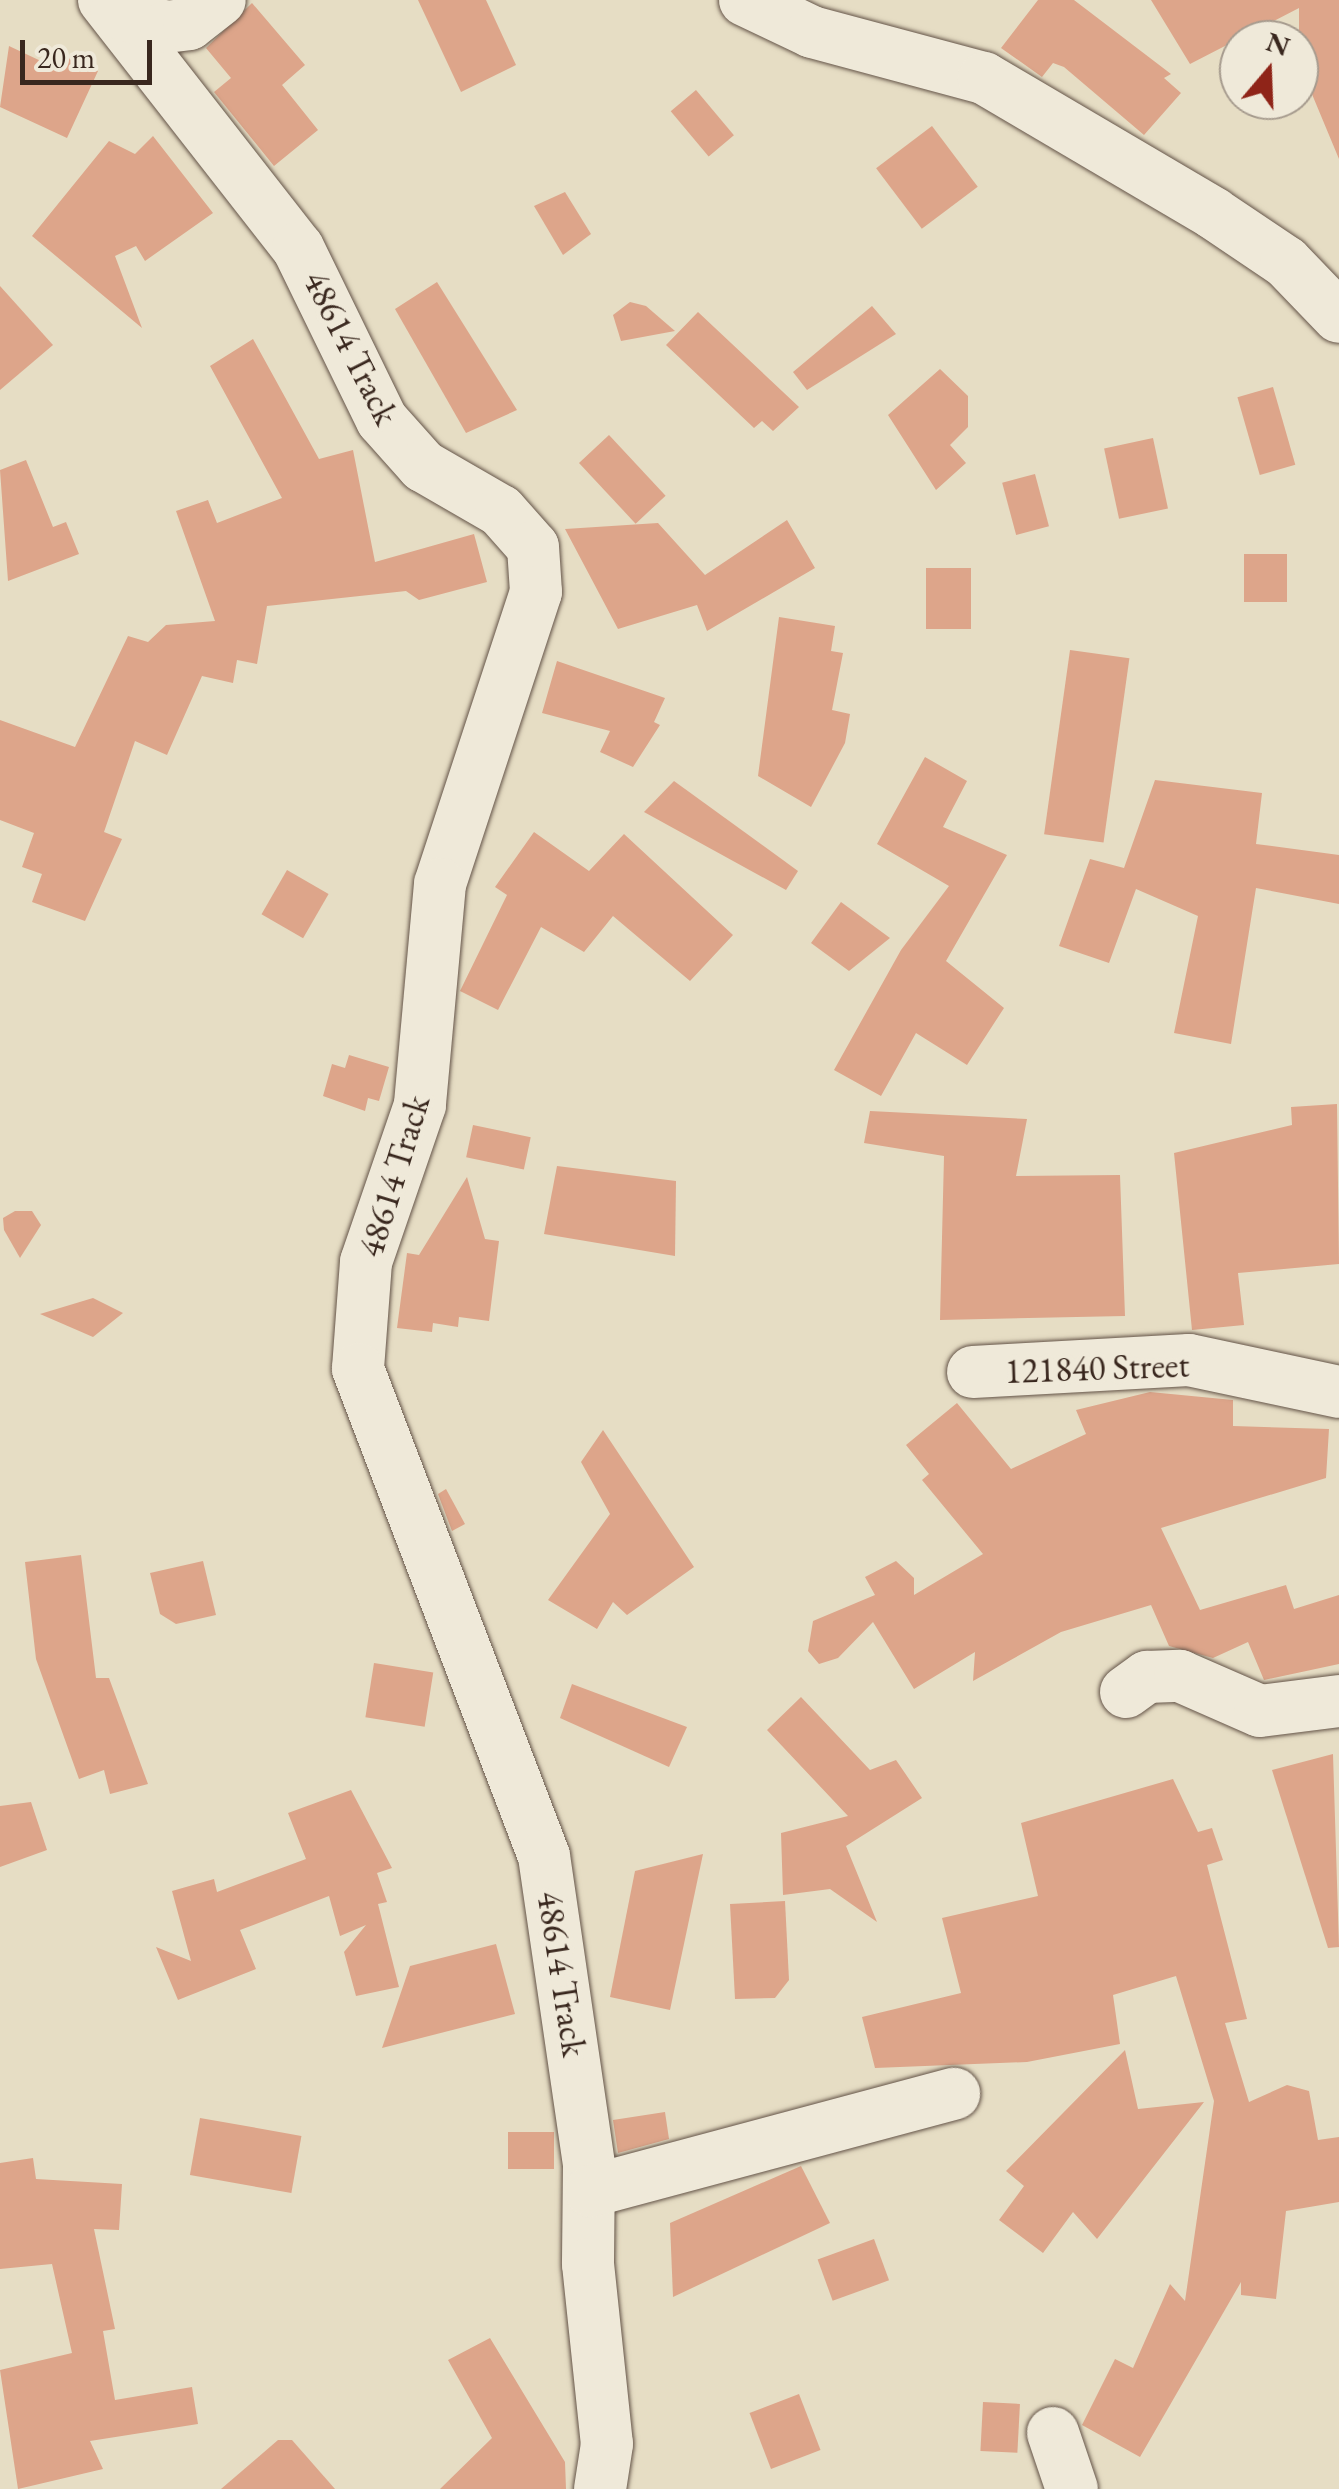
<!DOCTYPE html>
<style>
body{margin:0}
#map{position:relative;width:1339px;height:2489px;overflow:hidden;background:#e6ddc4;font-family:"EB Garamond",serif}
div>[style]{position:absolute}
.building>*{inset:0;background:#dda58a;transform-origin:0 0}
.roads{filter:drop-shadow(0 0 2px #645448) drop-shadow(0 0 2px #645448)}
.minor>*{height:52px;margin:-26px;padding:0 26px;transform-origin:26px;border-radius:26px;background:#efe9d9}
span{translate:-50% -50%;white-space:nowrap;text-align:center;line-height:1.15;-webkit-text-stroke:9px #efe9d9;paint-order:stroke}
.street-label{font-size:35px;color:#39271e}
.north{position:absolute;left:1219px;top:20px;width:100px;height:100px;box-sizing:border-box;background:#efe9d9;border:2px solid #a69b8e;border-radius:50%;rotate:19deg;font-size:28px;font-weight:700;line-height:40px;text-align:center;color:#39271e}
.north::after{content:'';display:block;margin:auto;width:35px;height:45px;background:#8f2418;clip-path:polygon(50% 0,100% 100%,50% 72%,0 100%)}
.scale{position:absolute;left:20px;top:40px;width:132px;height:45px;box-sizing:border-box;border:5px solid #39271e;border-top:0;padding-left:12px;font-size:30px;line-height:35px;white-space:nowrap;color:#39271e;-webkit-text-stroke:8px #efe9d9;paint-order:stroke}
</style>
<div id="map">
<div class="building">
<div style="clip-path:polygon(418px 0,486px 0,516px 65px,461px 92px)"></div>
<div style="clip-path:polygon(1038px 0,1074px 0,1171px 74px,1164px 78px,1181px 93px,1144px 135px,1064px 67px,1053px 63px,1042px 77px,1001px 48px)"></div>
<div style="clip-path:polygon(1151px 0,1339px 0,1339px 159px,1299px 63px,1299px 8px,1190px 64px)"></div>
<div style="clip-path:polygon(252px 3px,305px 65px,282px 85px,318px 130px,274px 166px,214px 92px,231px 78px,206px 48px)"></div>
<div style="clip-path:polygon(9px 46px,60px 70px,66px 56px,98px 71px,67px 138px,0 107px)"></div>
<div style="left:696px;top:90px;width:59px;height:33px;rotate:50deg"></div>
<div style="left:932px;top:126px;width:76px;height:70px;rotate:53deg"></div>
<div style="clip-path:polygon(153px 136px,213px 213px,145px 261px,136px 246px,115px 256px,142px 328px,32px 236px,109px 141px,135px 154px)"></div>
<div style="clip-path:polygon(565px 192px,591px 234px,563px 255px,534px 206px)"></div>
<div style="clip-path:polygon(437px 282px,517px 410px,466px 433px,395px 309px)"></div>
<div style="clip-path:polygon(0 286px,53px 345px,0 390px)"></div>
<div style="clip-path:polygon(630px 302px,646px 306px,675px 331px,621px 341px,613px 315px)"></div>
<div style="clip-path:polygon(872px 306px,896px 334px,807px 390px,793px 372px)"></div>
<div style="clip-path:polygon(698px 312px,799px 407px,773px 431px,762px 421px,754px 428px,666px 345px)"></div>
<div style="clip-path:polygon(253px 339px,319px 459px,353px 450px,375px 562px,474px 534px,487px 582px,419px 600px,406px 591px,267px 606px,257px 664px,237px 660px,233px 683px,202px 676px,167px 755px,135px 741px,104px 832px,122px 839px,85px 921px,32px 902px,42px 874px,22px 867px,34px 833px,0 820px,0 720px,75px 747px,128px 636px,148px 642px,166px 625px,215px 621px,176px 511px,208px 500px,217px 523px,282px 498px,210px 366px)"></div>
<div style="clip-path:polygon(940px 369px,968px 396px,968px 427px,950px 445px,966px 463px,936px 490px,888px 415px)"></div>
<div style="left:1273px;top:387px;width:81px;height:37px;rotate:74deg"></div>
<div style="left:609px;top:435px;width:83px;height:41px;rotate:47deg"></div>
<div style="left:1153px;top:438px;width:72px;height:50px;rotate:78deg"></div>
<div style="clip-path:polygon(26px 460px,53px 527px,66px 522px,79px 554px,8px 581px,0 470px)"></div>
<div style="left:1035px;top:474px;width:54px;height:34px;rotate:75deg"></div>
<div style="clip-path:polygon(787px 520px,815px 568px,707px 631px,697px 605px,618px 629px,565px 529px,658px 523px,705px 575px)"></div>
<div style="left:1244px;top:554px;width:43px;height:48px"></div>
<div style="left:926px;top:568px;width:45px;height:61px"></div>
<div style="clip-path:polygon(779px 617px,835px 626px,831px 651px,843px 653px,832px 710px,850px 714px,845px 743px,811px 807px,758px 776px)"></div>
<div style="left:1070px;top:650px;width:60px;height:186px;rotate:8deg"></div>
<div style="clip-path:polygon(557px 661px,665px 698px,654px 722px,660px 725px,633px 767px,600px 752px,610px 731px,542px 713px)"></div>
<div style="clip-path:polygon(925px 757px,967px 781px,943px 827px,1007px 855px,946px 961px,1004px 1008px,967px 1065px,916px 1033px,881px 1096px,834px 1070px,901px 950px,949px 886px,877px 844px)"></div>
<div style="clip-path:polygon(1155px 780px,1262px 793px,1256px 844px,1339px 855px,1339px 904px,1256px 888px,1231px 1044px,1174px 1033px,1198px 916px,1136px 889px,1109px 963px,1059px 946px,1090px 859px,1124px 868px)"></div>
<div style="clip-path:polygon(674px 781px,798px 871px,786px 890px,644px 812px)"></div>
<div style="clip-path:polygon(534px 832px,589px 871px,624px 834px,733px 935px,690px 981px,613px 916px,584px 952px,541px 927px,498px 1010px,460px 991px,507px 895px,495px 887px)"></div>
<div style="left:287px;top:870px;width:48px;height:51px;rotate:30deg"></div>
<div style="clip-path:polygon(841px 902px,890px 938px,849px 971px,811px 943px)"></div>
<div style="clip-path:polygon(349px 1055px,389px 1067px,379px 1101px,368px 1098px,365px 1111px,323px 1096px,332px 1064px,345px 1068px)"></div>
<div style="clip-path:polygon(1337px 1104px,1339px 1264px,1238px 1273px,1244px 1325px,1192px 1330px,1174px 1153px,1292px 1125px,1291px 1107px)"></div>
<div style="clip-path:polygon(870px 1111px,1027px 1119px,1016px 1176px,1120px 1175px,1125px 1316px,940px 1320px,944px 1156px,864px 1143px)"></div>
<div style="left:473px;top:1125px;width:59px;height:33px;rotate:12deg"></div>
<div style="clip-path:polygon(557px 1166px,676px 1181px,675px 1256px,544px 1234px)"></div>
<div style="clip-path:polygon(467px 1177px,485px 1239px,499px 1241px,489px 1321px,459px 1317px,458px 1327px,433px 1323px,432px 1332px,397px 1328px,407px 1253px,419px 1255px)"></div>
<div style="clip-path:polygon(15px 1211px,32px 1211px,41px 1225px,20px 1258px,4px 1230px,3px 1218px)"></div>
<div style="clip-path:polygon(93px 1298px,123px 1313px,93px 1337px,40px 1314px)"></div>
<div style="clip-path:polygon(1150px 1392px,1233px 1400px,1233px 1426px,1329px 1429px,1326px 1478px,1161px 1528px,1200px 1610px,1286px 1585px,1294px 1609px,1339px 1595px,1339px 1664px,1264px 1680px,1248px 1642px,1213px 1658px,1169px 1646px,1151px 1605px,1061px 1632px,973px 1681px,975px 1652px,914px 1689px,873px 1622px,838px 1658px,819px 1664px,808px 1651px,813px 1621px,875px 1595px,865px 1577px,896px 1561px,914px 1578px,914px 1595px,983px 1554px,922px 1480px,929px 1474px,906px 1445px,957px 1403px,1011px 1469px,1086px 1434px,1076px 1410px)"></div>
<div style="clip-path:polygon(603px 1430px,694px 1567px,627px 1615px,613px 1602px,597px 1629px,548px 1600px,610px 1514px,581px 1462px)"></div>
<div style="clip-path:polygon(446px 1489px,465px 1524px,452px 1531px,438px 1494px)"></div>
<div style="clip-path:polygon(81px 1555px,96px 1678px,109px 1678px,148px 1784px,110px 1794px,104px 1770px,79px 1779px,36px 1659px,25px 1562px)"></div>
<div style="clip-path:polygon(203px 1561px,216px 1615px,176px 1624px,160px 1614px,150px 1573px)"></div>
<div style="left:374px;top:1663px;width:60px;height:55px;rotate:9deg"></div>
<div style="clip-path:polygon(572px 1684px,687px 1727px,669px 1767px,560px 1718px)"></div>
<div style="clip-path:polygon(801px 1697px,870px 1770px,896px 1760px,922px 1798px,846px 1846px,877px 1922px,830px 1889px,783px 1895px,781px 1833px,848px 1816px,767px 1730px)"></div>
<div style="clip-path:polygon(1333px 1754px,1339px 1947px,1328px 1948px,1272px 1770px)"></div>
<div style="clip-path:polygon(1173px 1779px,1198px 1832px,1212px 1828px,1223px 1860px,1207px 1865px,1247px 2019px,1225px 2023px,1249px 2102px,1287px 2085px,1309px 2091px,1318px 2140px,1339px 2137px,1339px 2202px,1286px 2211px,1276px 2299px,1241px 2295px,1241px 2282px,1140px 2457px,1082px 2425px,1115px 2359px,1133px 2368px,1170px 2284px,1185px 2301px,1214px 2101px,1176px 1976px,1113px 1995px,1120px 2044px,1027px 2062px,875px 2068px,862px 2017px,961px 1993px,942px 1918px,1038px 1896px,1021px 1823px)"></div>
<div style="clip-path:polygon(351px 1790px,392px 1868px,377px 1873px,387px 1902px,378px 1904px,399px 1987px,356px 1996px,344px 1952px,366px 1925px,340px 1936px,329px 1896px,240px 1930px,256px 1969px,178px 2000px,156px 1947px,191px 1961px,172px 1891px,214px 1879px,217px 1892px,306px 1859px,288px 1813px)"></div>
<div style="clip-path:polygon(31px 1802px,47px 1850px,0 1867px,0 1806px)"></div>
<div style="clip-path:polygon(703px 1854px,670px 2010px,610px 1997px,635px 1871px)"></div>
<div style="clip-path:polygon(785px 1901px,789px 1980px,775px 1998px,735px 1999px,730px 1904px)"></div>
<div style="clip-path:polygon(496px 1944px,515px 2014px,382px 2048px,410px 1966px)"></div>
<div style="clip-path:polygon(1125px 2050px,1138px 2109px,1204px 2102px,1097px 2239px,1073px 2212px,1043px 2253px,999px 2220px,1024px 2186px,1006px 2171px)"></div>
<div style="clip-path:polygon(665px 2112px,669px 2139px,618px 2153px,613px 2120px)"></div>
<div style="left:200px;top:2118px;width:103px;height:58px;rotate:10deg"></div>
<div style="left:508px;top:2132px;width:46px;height:37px"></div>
<div style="clip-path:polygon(33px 2158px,36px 2179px,122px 2184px,119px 2230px,94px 2229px,115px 2329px,103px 2331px,115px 2400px,192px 2387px,198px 2424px,90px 2441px,103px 2469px,18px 2489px,0 2370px,72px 2353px,52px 2264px,0 2269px,0 2163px)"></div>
<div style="clip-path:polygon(801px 2166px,830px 2223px,673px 2297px,670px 2223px)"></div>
<div style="left:874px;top:2239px;width:44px;height:60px;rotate:70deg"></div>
<div style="clip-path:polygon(490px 2338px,565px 2462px,566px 2489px,440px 2489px,492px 2438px,448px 2360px)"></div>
<div style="left:799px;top:2394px;width:60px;height:53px;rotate:69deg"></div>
<div style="left:983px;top:2402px;width:37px;height:49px;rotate:3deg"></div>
<div style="clip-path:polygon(278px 2440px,292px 2440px,335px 2489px,221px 2489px)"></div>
</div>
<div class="roads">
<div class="minor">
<div style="left:104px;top:0;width:315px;rotate:52deg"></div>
<div style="left:298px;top:248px;width:191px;rotate:64deg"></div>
<div style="left:382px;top:420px;width:62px;rotate:48.3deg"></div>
<div style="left:423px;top:466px;width:90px;rotate:30deg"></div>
<div style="left:501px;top:511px;width:48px;rotate:48.4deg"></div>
<div style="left:533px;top:547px;width:45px;rotate:86.2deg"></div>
<div style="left:536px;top:592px;width:307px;rotate:108.2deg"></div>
<div style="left:440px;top:884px;width:222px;rotate:95.2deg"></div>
<div style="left:420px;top:1105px;width:166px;rotate:109deg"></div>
<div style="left:366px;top:1262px;width:107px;rotate:94.3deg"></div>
<div style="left:358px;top:1369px;width:521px;rotate:69.1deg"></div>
<div style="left:544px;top:1856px;width:312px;rotate:81.7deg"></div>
<div style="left:589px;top:2165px;width:99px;rotate:90.6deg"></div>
<div style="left:588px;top:2264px;width:181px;rotate:84deg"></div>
<div style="left:607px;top:2444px;width:46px;rotate:98.8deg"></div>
<div style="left:745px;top:0;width:74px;rotate:25.5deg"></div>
<div style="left:812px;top:32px;width:178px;rotate:15deg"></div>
<div style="left:984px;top:78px;width:266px;rotate:30.5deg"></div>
<div style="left:1213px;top:213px;width:88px;rotate:33.9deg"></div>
<div style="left:1286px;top:262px;width:76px;rotate:46.1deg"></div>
<div style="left:116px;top:12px;width:52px;rotate:16.7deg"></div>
<div style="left:166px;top:27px;width:23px;rotate:-7deg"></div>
<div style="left:189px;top:24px;width:39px;rotate:-38deg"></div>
<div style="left:973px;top:1372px;width:216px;rotate:-3.2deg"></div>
<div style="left:1189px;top:1360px;width:153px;rotate:12deg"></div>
<div style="left:1126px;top:1692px;width:26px;rotate:-36deg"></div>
<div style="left:1147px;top:1677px;width:33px;rotate:-2deg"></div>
<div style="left:1180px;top:1676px;width:87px;rotate:23.6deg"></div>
<div style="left:1260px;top:1711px;width:80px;rotate:-7.2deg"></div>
<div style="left:591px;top:2191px;width:376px;rotate:-15deg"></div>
<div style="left:1053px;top:2433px;width:59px;rotate:71.3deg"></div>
</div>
</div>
<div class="street-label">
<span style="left:351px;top:348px;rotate:63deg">48614 Track</span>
<span style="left:394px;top:1176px;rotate:-73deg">48614 Track</span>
<span style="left:1097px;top:1368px;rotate:-2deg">121840 Street</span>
<span style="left:562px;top:1974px;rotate:81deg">48614 Track</span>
</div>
<div class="north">N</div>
<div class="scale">20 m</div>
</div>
